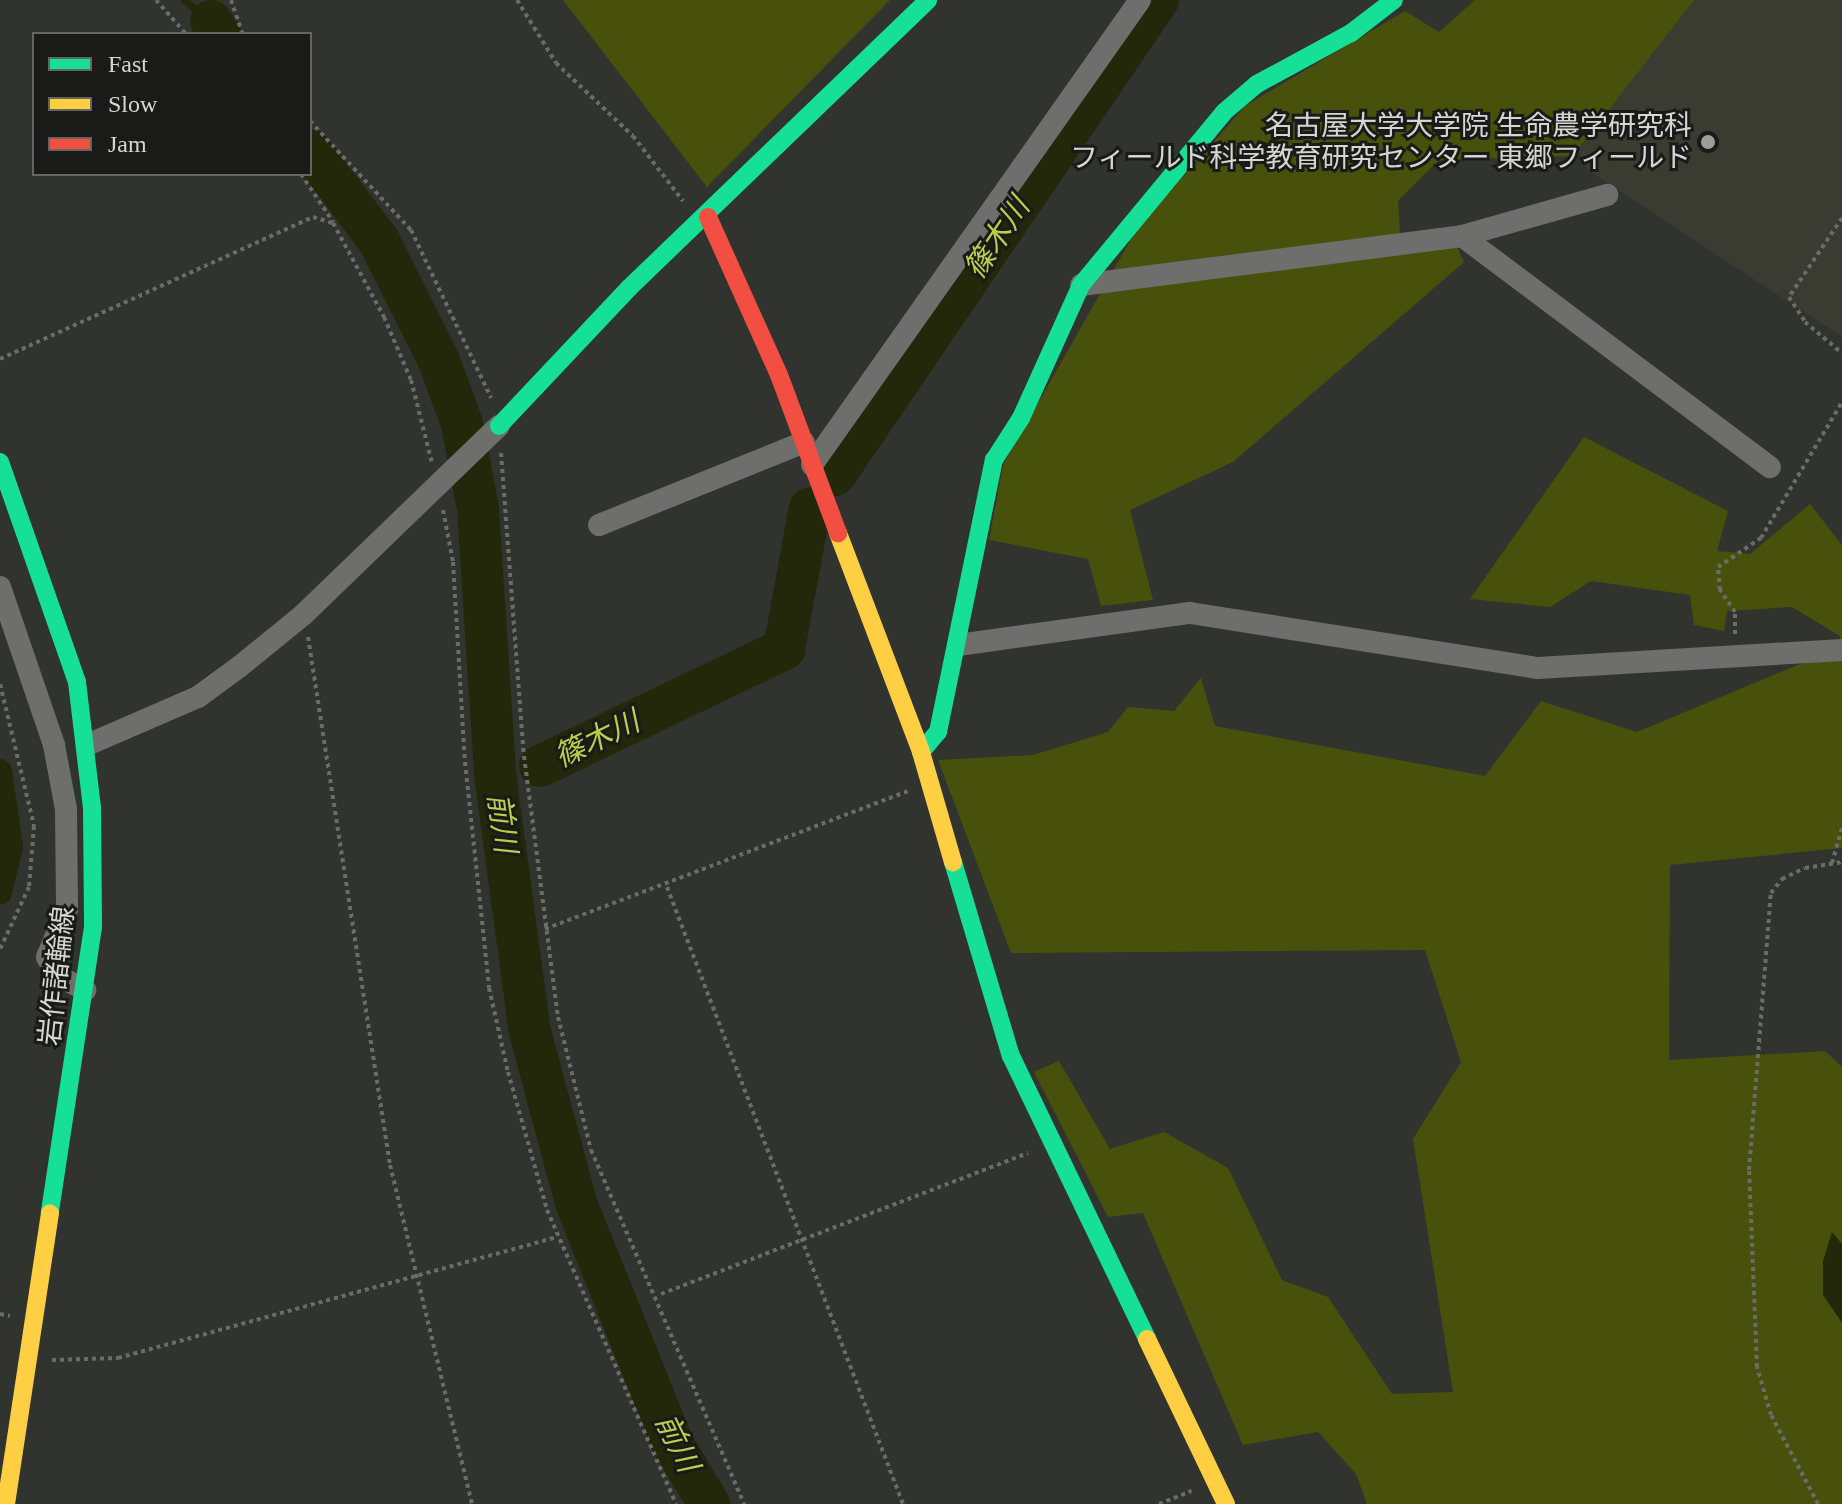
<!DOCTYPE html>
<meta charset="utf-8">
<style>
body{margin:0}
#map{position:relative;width:1842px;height:1504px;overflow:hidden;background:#31332e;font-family:"Times New Roman","Noto Sans JP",serif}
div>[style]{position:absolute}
.built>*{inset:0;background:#3a3c31}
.green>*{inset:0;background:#47510c}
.water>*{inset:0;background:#23280b}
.stream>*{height:7px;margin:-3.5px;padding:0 3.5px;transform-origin:3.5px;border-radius:3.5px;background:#23280b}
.canal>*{height:24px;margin:-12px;padding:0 12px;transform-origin:12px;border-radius:12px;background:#23280b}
.river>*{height:42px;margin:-21px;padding:0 21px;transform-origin:21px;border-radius:21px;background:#23280b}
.path>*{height:4px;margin-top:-2px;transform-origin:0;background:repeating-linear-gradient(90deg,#6b6c6a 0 4px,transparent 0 8px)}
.street>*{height:22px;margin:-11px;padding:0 11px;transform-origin:11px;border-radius:11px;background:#6e6e6d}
.fast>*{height:18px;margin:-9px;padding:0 9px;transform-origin:9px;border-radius:9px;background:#16e098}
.slow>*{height:18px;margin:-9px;padding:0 9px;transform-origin:9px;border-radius:9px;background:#ffcf43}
.jam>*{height:18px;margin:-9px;padding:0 9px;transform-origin:9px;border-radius:9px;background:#f24e42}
.dots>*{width:22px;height:22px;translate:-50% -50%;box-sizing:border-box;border:4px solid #1a1b18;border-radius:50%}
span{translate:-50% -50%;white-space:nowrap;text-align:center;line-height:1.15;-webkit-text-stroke:6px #1a1b18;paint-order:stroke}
.poi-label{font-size:28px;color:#d5d6d2}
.right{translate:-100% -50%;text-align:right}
.street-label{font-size:28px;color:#d5d6d2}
.water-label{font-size:30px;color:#b9ce4c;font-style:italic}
.legend{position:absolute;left:32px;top:32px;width:280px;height:144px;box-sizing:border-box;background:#1a1b18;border:2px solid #656662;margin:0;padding:10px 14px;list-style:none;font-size:24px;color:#d5d6d2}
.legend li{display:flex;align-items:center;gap:16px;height:40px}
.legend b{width:40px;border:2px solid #656662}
</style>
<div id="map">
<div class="built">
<div style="clip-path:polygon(1594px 0,1842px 0,1842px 337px,1588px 170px,1558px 115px)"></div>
</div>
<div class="green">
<div style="clip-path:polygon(563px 0,890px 0,707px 187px)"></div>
<div style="clip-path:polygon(1475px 0,1694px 0,1573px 156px,1439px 160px,1398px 201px,1401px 249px,1455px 242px,1464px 262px,1233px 462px,1130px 510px,1153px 600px,1101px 606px,1088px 559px,989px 540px,1003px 465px,1135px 232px,1245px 106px,1405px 11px,1439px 32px)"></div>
<div style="clip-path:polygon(1584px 437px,1728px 511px,1717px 551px,1750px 554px,1810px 504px,1842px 545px,1842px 848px,1670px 865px,1669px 1060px,1825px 1051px,1842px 1067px,1842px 1504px,1367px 1504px,1356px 1474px,1318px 1432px,1243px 1445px,1143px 1213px,1108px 1217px,1034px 1072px,1059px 1061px,1110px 1149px,1164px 1132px,1228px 1168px,1282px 1280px,1328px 1297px,1392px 1394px,1453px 1392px,1413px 1139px,1461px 1062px,1425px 950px,1011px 953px,938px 760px,1033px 755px,1108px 732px,1128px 707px,1174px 711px,1201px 678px,1215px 726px,1485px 776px,1541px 701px,1637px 732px,1800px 664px,1841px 655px,1840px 636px,1792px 607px,1727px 611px,1724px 631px,1694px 625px,1690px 595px,1591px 581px,1550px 607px,1470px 599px)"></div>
</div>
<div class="water">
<div style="clip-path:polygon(1832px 1232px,1842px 1244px,1842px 1323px,1823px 1295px,1823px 1261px)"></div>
</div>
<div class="stream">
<div style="left:184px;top:0;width:34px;rotate:38deg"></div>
</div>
<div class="canal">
<div style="left:0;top:771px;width:76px;rotate:81.7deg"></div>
<div style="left:11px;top:846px;width:48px;rotate:103.2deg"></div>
</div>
<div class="river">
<div style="left:211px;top:21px;width:16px;rotate:55deg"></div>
<div style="left:310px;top:150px;width:114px;rotate:52.8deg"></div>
<div style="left:379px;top:241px;width:134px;rotate:63.4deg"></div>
<div style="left:439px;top:361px;width:67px;rotate:69.9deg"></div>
<div style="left:462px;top:424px;width:86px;rotate:79.3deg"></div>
<div style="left:478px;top:509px;width:266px;rotate:86.3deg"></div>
<div style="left:495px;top:774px;width:260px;rotate:82.3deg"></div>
<div style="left:530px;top:1032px;width:177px;rotate:74.9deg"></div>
<div style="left:576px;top:1203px;width:260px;rotate:68.1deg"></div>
<div style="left:673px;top:1444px;width:70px;rotate:59deg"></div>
<div style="left:835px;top:475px;width:574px;rotate:-55.78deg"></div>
<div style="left:540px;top:766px;width:271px;rotate:-25.6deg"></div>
<div style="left:784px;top:649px;width:143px;rotate:-79.6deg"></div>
</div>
<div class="path">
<div style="left:156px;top:0;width:45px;rotate:48.6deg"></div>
<div style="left:231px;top:0;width:36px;rotate:71deg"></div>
<div style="left:517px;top:0;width:74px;rotate:58.2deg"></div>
<div style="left:556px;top:63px;width:106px;rotate:43.5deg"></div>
<div style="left:633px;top:136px;width:82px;rotate:52.4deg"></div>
<div style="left:310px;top:121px;width:149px;rotate:47.2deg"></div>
<div style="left:411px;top:230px;width:186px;rotate:64.5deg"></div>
<div style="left:301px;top:174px;width:58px;rotate:56.3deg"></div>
<div style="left:1842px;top:218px;width:95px;rotate:123.9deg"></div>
<div style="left:1789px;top:297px;width:30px;rotate:57deg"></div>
<div style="left:1805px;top:322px;width:48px;rotate:40deg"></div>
<div style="left:0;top:359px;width:344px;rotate:-24.4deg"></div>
<div style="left:313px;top:217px;width:21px;rotate:17deg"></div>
<div style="left:333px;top:223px;width:107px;rotate:61.5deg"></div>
<div style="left:384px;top:317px;width:69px;rotate:66.8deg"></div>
<div style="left:411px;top:380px;width:86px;rotate:75.8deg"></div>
<div style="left:501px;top:453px;width:304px;rotate:85.7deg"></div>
<div style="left:524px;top:756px;width:263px;rotate:82.6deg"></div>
<div style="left:558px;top:1017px;width:137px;rotate:76.1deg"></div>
<div style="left:591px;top:1150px;width:386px;rotate:66.6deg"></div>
<div style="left:443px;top:510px;width:53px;rotate:79.1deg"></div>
<div style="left:453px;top:562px;width:200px;rotate:86.6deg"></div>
<div style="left:465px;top:762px;width:227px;rotate:83.9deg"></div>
<div style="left:489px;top:988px;width:86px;rotate:77.3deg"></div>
<div style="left:508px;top:1072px;width:143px;rotate:74.2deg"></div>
<div style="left:547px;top:1210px;width:321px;rotate:66.3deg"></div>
<div style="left:1735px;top:634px;width:22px;rotate:-90deg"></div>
<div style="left:1735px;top:612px;width:27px;rotate:-124deg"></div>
<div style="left:1720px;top:590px;width:23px;rotate:-95deg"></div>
<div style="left:1718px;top:567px;width:52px;rotate:-34deg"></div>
<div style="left:1761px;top:538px;width:158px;rotate:-59.2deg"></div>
<div style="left:308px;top:637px;width:534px;rotate:81.17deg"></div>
<div style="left:390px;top:1165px;width:349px;rotate:76.4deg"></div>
<div style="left:0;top:684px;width:146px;rotate:76.5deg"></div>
<div style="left:34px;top:826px;width:61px;rotate:94.7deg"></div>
<div style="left:29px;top:887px;width:68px;rotate:115.1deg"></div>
<div style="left:1832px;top:863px;width:36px;rotate:-74deg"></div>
<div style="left:667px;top:887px;width:661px;rotate:69.07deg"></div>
<div style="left:545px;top:929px;width:388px;rotate:-20.8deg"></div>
<div style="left:661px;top:1294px;width:393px;rotate:-21deg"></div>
<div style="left:0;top:1314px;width:10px;rotate:11deg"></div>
<div style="left:52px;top:1360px;width:66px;rotate:-1.7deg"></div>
<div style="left:118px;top:1358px;width:455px;rotate:-15.4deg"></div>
<div style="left:1159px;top:1504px;width:35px;rotate:-22deg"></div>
<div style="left:1818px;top:1504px;width:101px;rotate:-117.8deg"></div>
<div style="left:1771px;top:1415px;width:50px;rotate:-106.3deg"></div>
<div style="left:1757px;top:1367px;width:197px;rotate:-92.3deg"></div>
<div style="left:1749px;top:1170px;width:278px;rotate:-85.5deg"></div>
<div style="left:1771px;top:893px;width:18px;rotate:-52deg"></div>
<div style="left:1782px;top:879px;width:25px;rotate:-26deg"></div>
<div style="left:1805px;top:868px;width:37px;rotate:-9deg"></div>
</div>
<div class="street">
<div style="left:1462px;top:236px;width:385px;rotate:36.9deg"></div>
<div style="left:1081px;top:285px;width:384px;rotate:-7.3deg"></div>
<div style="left:1462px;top:236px;width:151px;rotate:-15.8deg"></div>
<div style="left:812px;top:465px;width:569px;rotate:-54.8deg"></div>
<div style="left:599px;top:525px;width:221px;rotate:-22deg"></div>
<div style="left:0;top:587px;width:167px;rotate:71.1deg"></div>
<div style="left:54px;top:745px;width:65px;rotate:79.4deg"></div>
<div style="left:66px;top:809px;width:100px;rotate:89.4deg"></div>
<div style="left:67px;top:909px;width:52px;rotate:112.6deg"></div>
<div style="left:47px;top:957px;width:20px;rotate:63deg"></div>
<div style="left:56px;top:975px;width:33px;rotate:27deg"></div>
<div style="left:958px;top:645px;width:234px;rotate:-7.9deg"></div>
<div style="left:1190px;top:613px;width:352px;rotate:9deg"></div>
<div style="left:1538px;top:668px;width:305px;rotate:-3.4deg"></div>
<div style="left:87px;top:745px;width:121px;rotate:-23.4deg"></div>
<div style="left:198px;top:697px;width:51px;rotate:-36.2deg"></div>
<div style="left:239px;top:667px;width:82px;rotate:-39.1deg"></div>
<div style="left:303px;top:615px;width:272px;rotate:-44deg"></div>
</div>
<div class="fast">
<div style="left:499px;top:426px;width:190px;rotate:-46.7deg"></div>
<div style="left:629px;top:288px;width:415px;rotate:-43.9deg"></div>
<div style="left:0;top:462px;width:233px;rotate:70.7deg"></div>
<div style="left:77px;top:682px;width:126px;rotate:83.2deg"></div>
<div style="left:92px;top:807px;width:120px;rotate:89.5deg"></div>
<div style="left:93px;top:927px;width:289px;rotate:98.6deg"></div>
<div style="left:921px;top:752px;width:26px;rotate:-50deg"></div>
<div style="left:938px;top:732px;width:278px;rotate:-78.4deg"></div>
<div style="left:994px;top:460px;width:50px;rotate:-57.3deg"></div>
<div style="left:1021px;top:418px;width:146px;rotate:-65.7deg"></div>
<div style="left:1081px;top:285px;width:224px;rotate:-50.4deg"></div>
<div style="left:1224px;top:112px;width:43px;rotate:-40.3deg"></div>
<div style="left:1257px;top:84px;width:107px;rotate:-28.5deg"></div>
<div style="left:1351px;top:33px;width:54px;rotate:-37.5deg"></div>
<div style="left:953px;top:862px;width:202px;rotate:73.4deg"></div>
<div style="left:1011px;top:1056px;width:314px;rotate:64.3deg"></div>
</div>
<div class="slow">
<div style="left:838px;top:533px;width:234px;rotate:69.2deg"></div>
<div style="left:921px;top:752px;width:115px;rotate:73.8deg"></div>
<div style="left:1147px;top:1339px;width:183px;rotate:64.4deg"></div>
<div style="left:6px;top:1504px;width:294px;rotate:-81.4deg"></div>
</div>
<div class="jam">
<div style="left:708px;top:217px;width:173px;rotate:65.8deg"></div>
<div style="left:779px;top:375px;width:169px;rotate:69.5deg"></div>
</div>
<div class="dots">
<div style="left:1708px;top:142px;background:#9c9d99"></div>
</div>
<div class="poi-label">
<span class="right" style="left:1692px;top:142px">名古屋大学大学院 生命農学研究科<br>フィールド科学教育研究センター 東郷フィールド</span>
</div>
<div class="street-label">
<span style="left:57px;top:976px;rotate:-84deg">岩作諸輪線</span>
</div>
<div class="water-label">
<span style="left:997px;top:238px;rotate:-56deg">篠木川</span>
<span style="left:597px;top:739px;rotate:-26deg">篠木川</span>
<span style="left:502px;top:823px;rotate:82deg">前川</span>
<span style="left:677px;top:1443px;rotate:64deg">前川</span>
</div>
<ul class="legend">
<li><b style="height:10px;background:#16e098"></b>Fast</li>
<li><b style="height:10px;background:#ffcf43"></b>Slow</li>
<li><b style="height:10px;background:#f24e42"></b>Jam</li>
</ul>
</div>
